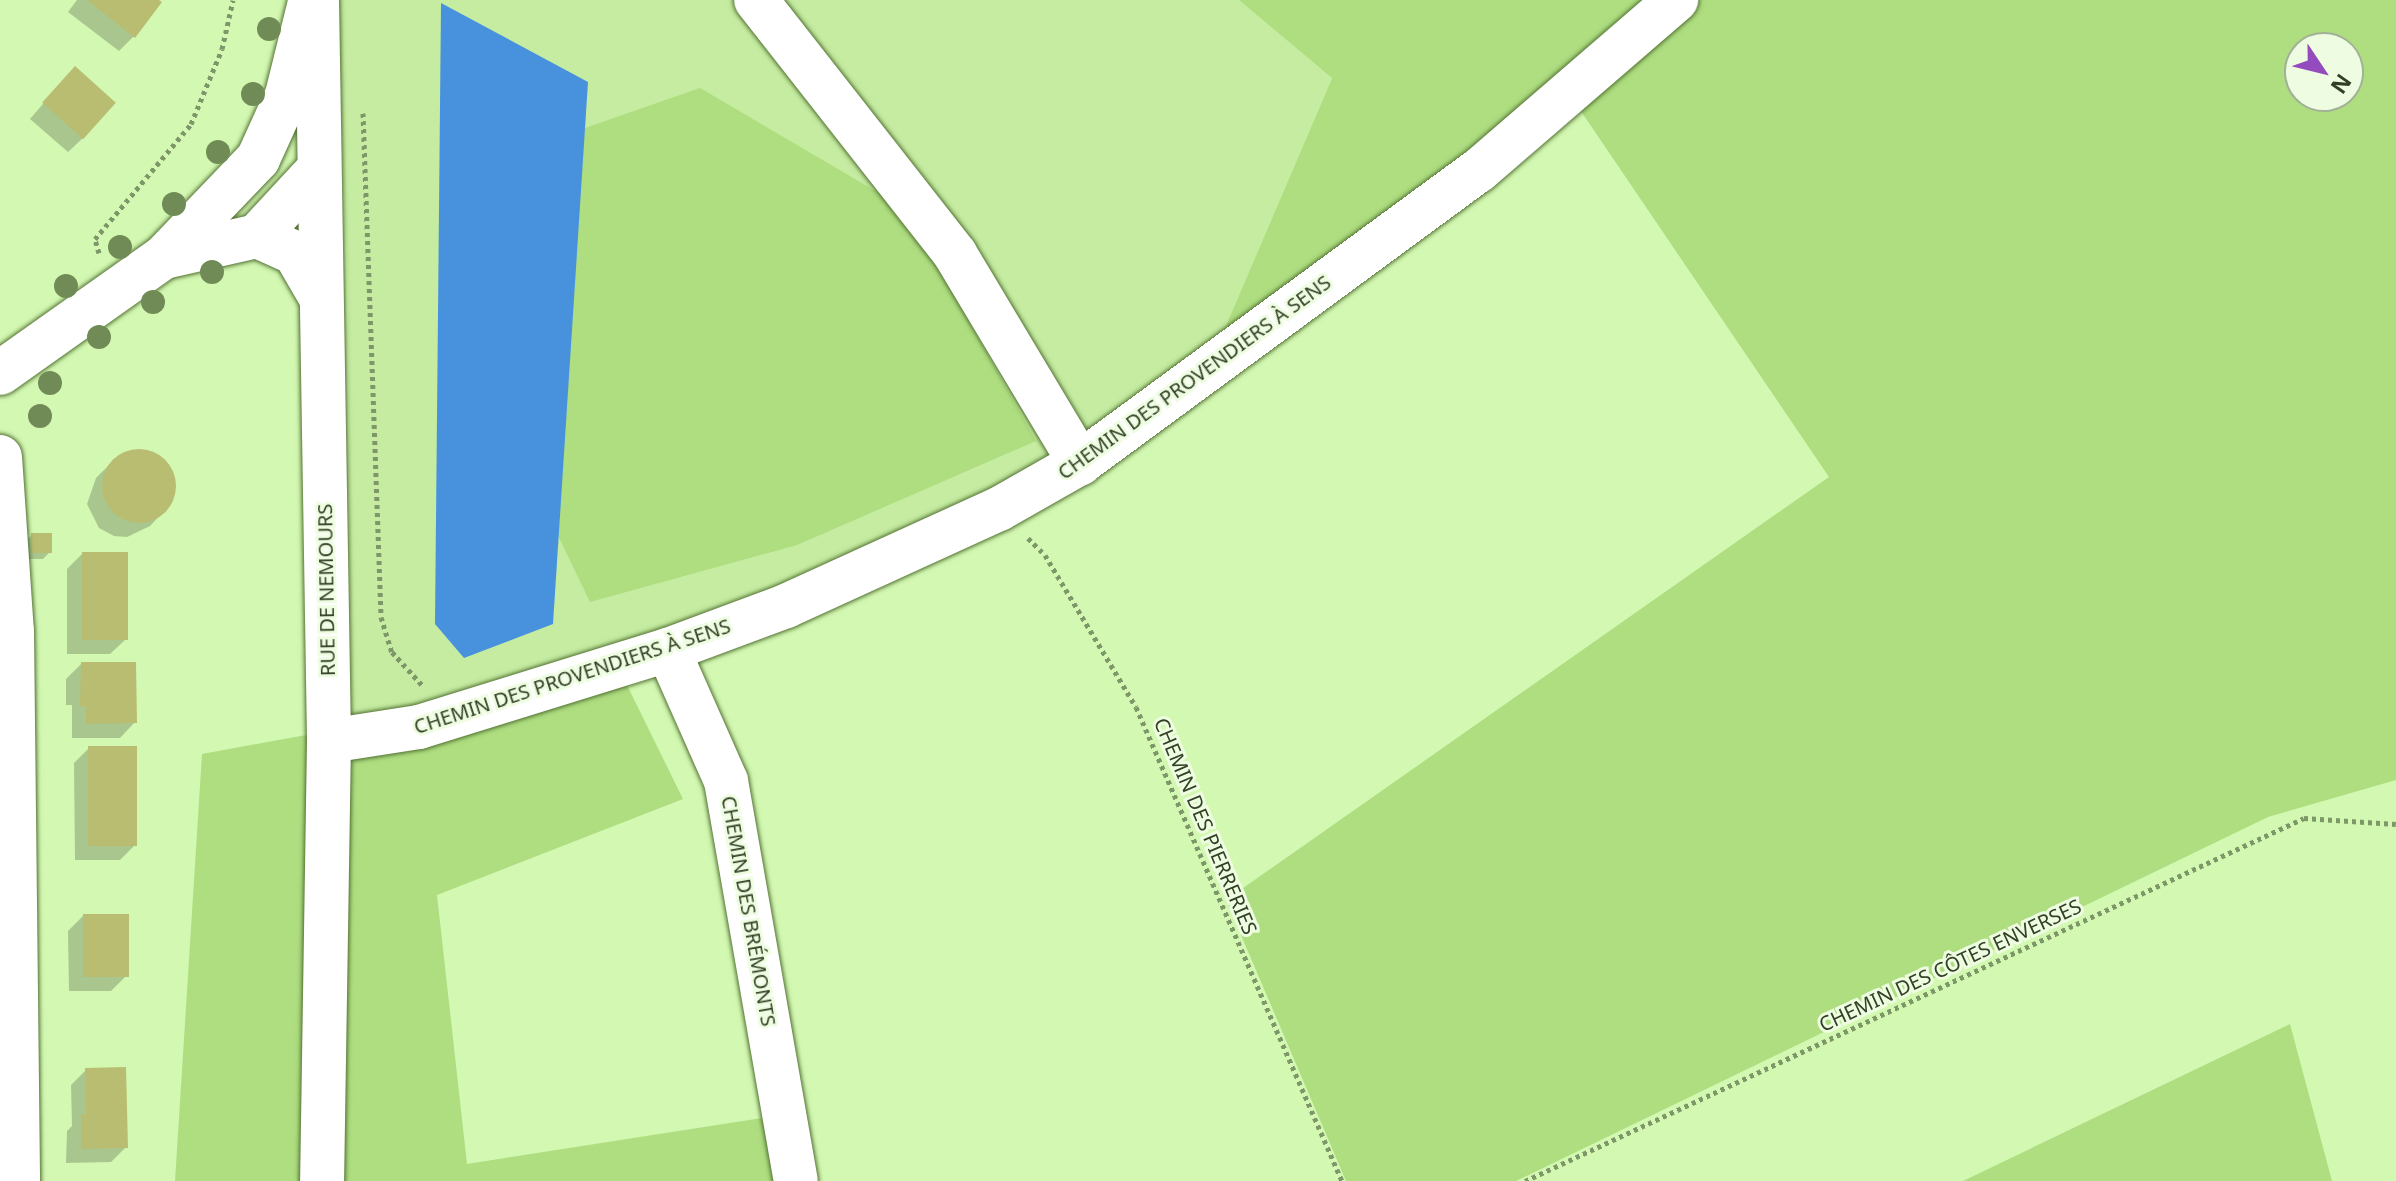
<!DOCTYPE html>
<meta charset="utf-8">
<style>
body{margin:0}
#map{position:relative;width:2396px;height:1181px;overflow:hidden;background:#d3f8b2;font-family:"Noto Sans",sans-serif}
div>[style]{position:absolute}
.built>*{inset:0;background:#c5eca1}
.green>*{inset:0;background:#aede80}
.water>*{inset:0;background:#4892dd}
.shadow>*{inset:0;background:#0003}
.building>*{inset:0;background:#b9bd71;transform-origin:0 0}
.round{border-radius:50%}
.path>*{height:5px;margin-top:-2.5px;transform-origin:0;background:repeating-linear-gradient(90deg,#7e9768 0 4px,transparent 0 8px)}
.roads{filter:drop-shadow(0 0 2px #537233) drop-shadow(0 0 2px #537233)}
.minor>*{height:44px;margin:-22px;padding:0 22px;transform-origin:22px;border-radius:22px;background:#fff}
.major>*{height:44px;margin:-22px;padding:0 22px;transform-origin:22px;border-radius:22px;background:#fff}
.trees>*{width:24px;height:24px;margin:-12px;border-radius:50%;background:#718b56}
span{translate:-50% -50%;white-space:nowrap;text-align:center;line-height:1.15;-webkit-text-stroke:6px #eefde1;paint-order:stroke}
.street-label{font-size:20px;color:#324025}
.north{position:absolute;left:2284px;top:32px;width:80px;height:80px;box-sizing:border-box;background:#eefde1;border:2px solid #a3b196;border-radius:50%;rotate:125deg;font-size:22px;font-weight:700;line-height:32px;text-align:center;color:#324025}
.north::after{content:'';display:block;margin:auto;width:28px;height:36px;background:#944bbe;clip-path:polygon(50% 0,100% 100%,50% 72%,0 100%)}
</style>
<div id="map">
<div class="built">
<div style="clip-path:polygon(337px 0,1239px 0,1332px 77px,1210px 363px,958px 536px,351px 727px,348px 283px)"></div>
</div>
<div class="green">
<div style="clip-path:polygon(evenodd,1239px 0,2396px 0,2396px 780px,2268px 817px,1516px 1181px,1346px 1181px,1226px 900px,1829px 477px,1572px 98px,1210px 363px,1332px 78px,1239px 0,2300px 48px,2348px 48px,2348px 96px,2300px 96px,2300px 48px)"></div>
<div style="clip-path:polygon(700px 88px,906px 209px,1036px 441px,797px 545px,590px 602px,526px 469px,539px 144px)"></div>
<div style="clip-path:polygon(623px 677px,683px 799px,437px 895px,467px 1164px,762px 1118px,781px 1181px,175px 1181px,202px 754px)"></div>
<div style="clip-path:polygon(2290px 1024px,2332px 1181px,1963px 1181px)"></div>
</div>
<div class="water">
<div style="clip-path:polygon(441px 3px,588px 82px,553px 624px,464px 658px,435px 624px)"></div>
</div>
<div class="shadow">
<div style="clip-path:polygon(77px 0,156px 0,134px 36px,119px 51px,68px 12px)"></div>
<div style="clip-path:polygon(60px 84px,83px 138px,68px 152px,30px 119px)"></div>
<div style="clip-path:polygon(137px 450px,151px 452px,166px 462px,175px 488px,165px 510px,150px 526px,127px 537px,114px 536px,99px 528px,87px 504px,96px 478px,112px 462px)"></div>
<div style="clip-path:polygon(32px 535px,50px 552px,43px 559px,25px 559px,25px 542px)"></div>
<div style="clip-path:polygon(82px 554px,126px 639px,110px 654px,67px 654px,67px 569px)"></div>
<div style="clip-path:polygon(81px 664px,135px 722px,120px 738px,72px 738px,72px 705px,66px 705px,66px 679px)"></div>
<div style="clip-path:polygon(89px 748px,135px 845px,120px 860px,75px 860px,74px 763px)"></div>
<div style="clip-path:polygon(83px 916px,126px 976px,111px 991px,69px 991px,68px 931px)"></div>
<div style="clip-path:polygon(86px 1070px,126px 1147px,111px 1162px,66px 1163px,67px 1131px,72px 1126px,71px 1085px)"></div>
</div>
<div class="building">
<div style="clip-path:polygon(87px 0,159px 0,162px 2px,135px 38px)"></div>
<div style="left:75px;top:66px;width:55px;height:49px;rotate:42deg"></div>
<div class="round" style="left:102px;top:449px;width:74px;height:74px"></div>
<div style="left:31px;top:533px;width:21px;height:20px"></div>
<div style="left:82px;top:552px;width:46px;height:88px"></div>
<div style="clip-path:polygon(81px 662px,136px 662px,137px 723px,86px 724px,86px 706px,80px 706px)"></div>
<div style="left:88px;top:746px;width:49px;height:100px"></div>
<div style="left:83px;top:914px;width:46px;height:63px"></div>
<div style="clip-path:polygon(126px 1067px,128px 1148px,81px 1149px,81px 1114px,86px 1114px,85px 1068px)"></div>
</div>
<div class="path">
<div style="left:363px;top:113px;width:504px;rotate:87.95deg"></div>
<div style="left:381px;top:617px;width:37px;rotate:73deg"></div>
<div style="left:392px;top:652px;width:45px;rotate:47.7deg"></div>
<div style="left:99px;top:253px;width:15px;rotate:-106deg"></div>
<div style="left:95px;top:239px;width:150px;rotate:-50.1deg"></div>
<div style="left:191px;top:124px;width:81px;rotate:-67.5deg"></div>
<div style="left:222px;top:49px;width:50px;rotate:-77.3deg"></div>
<div style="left:1028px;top:538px;width:24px;rotate:45deg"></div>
<div style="left:1045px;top:555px;width:177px;rotate:59.1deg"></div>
<div style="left:1136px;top:707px;width:517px;rotate:66.51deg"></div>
<div style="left:1525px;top:1181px;width:859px;rotate:-24.98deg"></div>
<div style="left:2304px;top:818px;width:92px;rotate:3.7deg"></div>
</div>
<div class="roads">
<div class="minor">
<div style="left:756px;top:0;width:323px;rotate:51.9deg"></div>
<div style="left:955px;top:254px;width:244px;rotate:59.1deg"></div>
<div style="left:257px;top:236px;width:91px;rotate:-47.2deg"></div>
<div style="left:164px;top:257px;width:95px;rotate:-12.7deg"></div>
<div style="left:257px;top:236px;width:42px;rotate:24.1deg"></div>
<div style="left:295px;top:253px;width:50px;rotate:59.8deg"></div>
<div style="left:0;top:373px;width:201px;rotate:-35.3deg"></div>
<div style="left:164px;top:257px;width:136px;rotate:-46.2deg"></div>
<div style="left:258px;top:159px;width:70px;rotate:-65.6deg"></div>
<div style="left:287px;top:95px;width:96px;rotate:-76.1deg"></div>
<div style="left:0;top:457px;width:174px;rotate:86.1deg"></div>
<div style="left:12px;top:631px;width:550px;rotate:89.37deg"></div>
<div style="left:668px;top:650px;width:143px;rotate:66.1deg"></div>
<div style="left:726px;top:781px;width:406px;rotate:80.1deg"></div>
<div style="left:329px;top:741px;width:91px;rotate:-8.8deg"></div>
<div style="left:419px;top:727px;width:261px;rotate:-17.2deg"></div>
<div style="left:668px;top:650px;width:126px;rotate:-20.4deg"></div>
<div style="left:786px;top:606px;width:234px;rotate:-24.5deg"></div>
<div style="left:999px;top:509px;width:93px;rotate:-29.6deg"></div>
<div style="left:1080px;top:463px;width:494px;rotate:-36.3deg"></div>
<div style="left:1478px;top:171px;width:262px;rotate:-40.8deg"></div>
</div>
<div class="major">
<div style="left:317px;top:0;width:741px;rotate:89.07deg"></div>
<div style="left:329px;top:741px;width:440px;rotate:90.9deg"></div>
</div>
</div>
<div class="trees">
<div style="left:269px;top:29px"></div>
<div style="left:253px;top:94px"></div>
<div style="left:218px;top:152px"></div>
<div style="left:174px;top:204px"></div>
<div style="left:120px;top:247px"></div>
<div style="left:212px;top:272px"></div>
<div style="left:66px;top:286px"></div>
<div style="left:153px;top:302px"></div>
<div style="left:99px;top:337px"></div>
<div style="left:50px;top:383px"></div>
<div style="left:40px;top:416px"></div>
</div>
<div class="street-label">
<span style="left:1194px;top:377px;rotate:-36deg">CHEMIN DES PROVENDIERS À SENS</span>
<span style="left:326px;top:590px;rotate:-91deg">RUE DE NEMOURS</span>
<span style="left:572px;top:676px;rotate:-18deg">CHEMIN DES PROVENDIERS À SENS</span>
<span style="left:1206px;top:826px;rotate:67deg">CHEMIN DES PIERRERIES</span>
<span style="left:749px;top:911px;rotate:80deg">CHEMIN DES BRÉMONTS</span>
<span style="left:1950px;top:965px;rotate:-25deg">CHEMIN DES CÔTES ENVERSES</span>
</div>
<div class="north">N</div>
</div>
